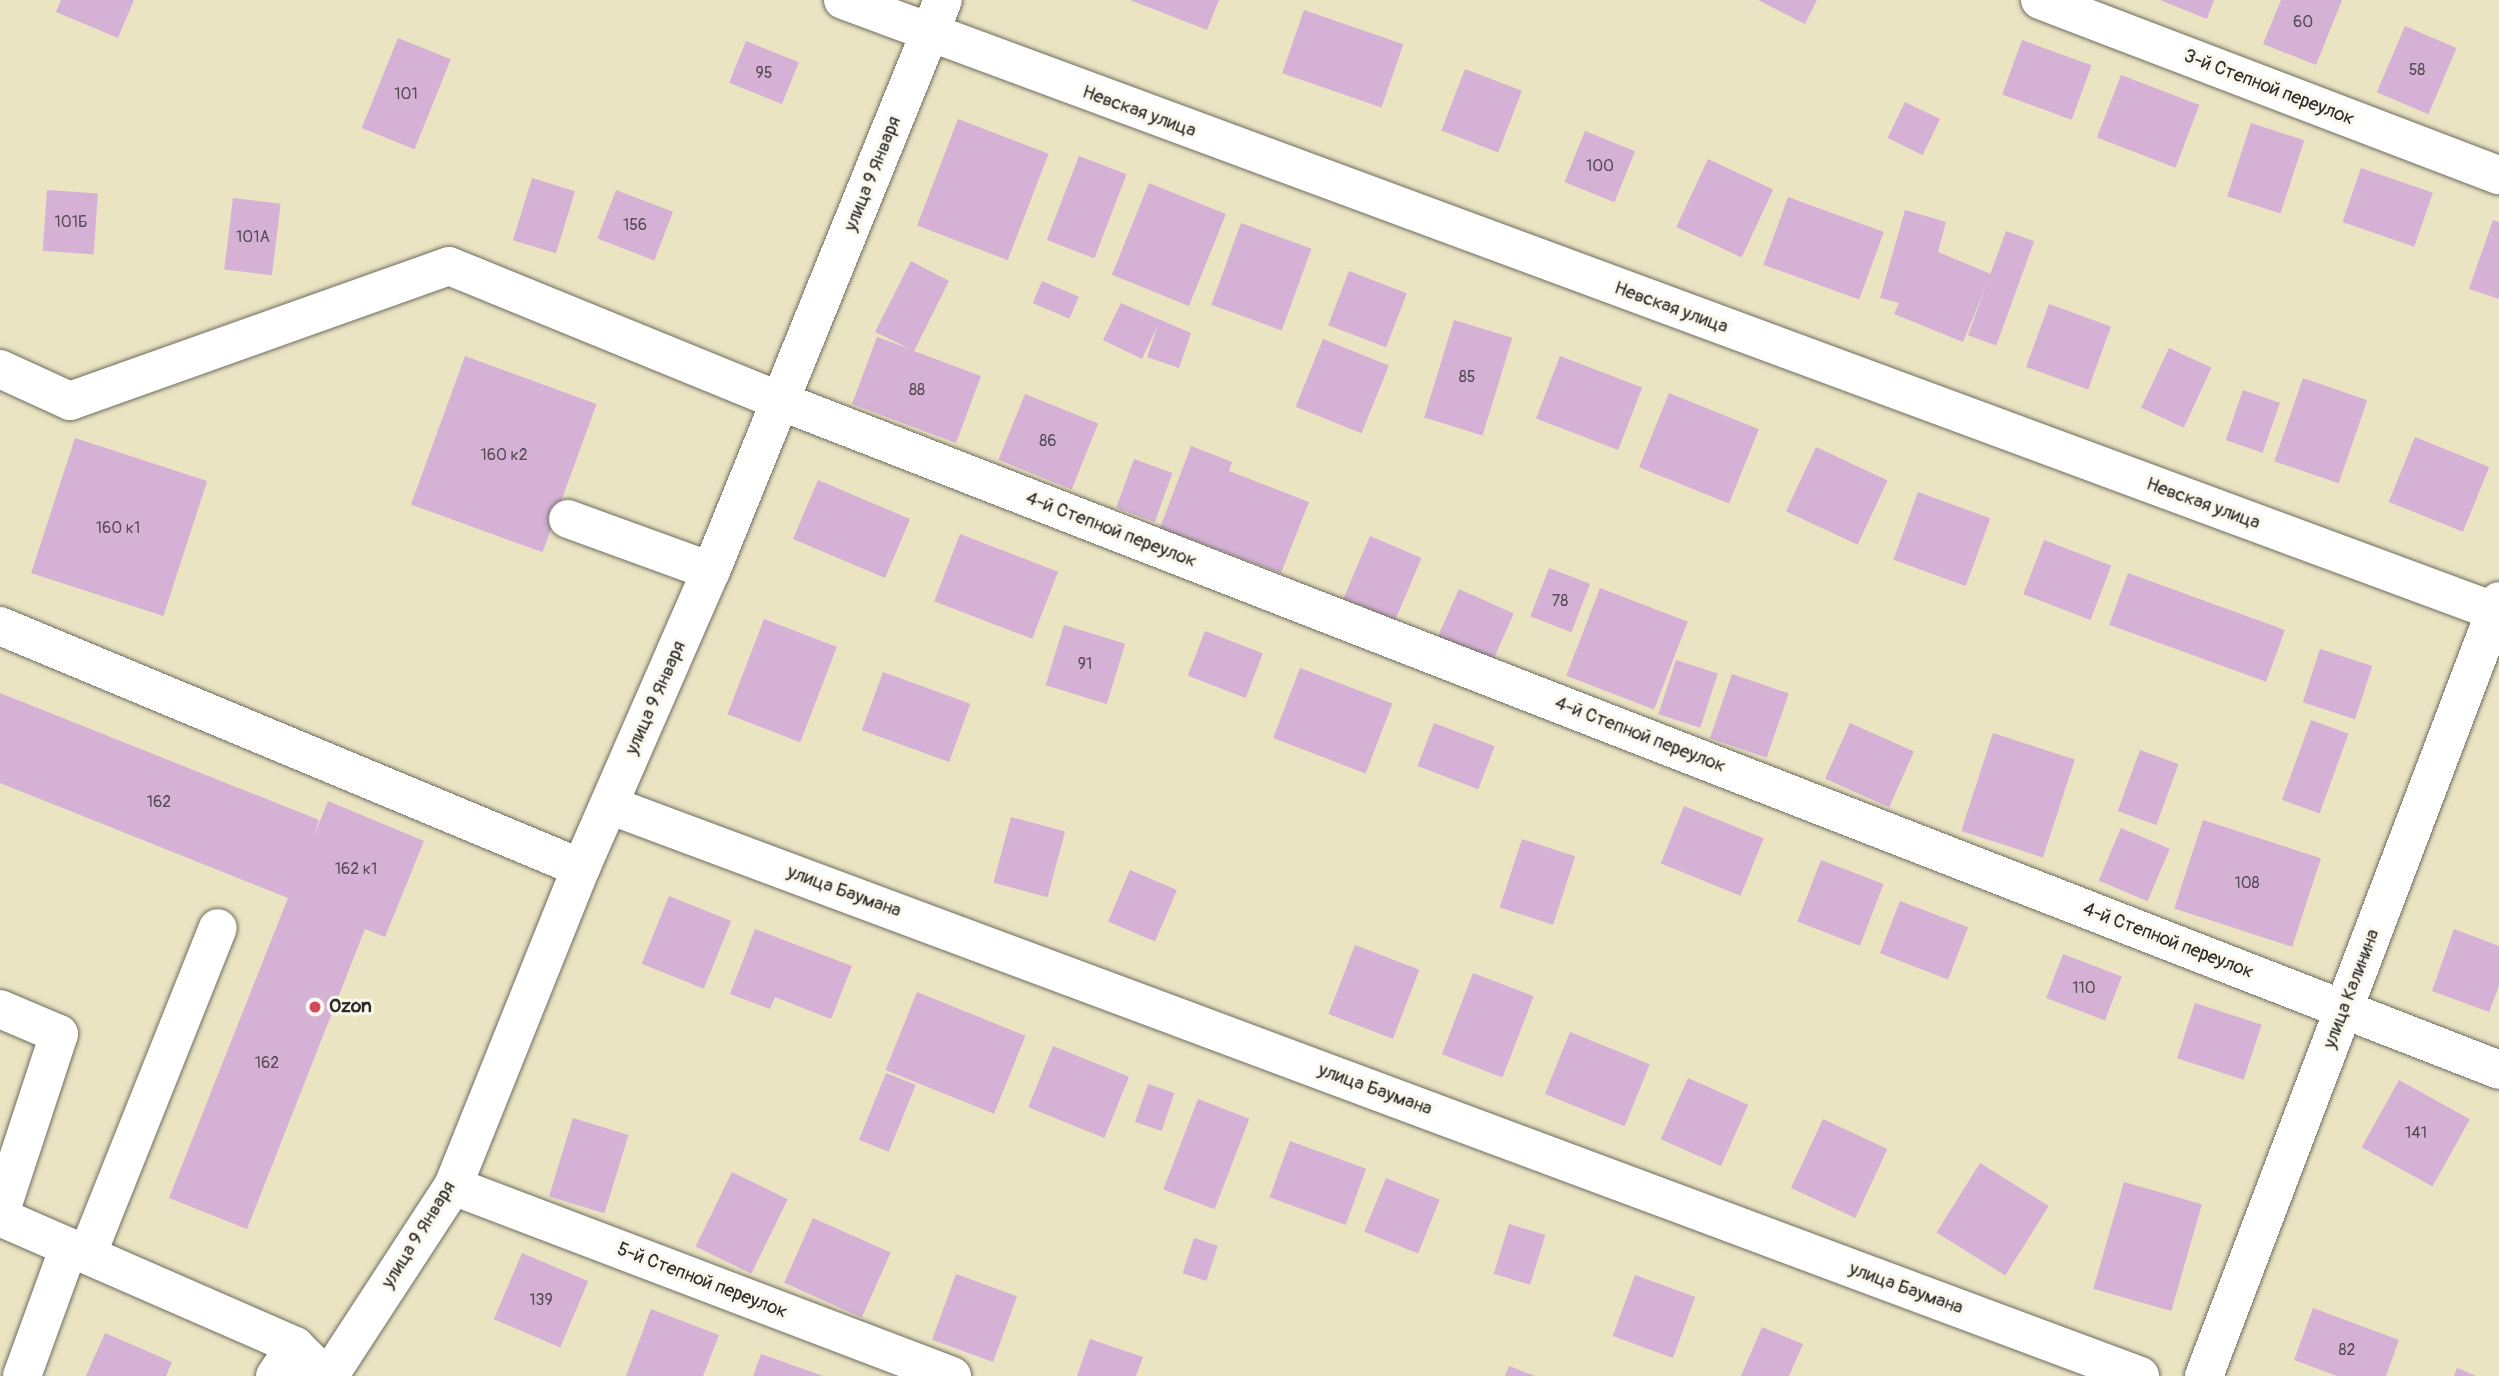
<!DOCTYPE html>
<meta charset="utf-8">
<style>
body{margin:0}
#map{position:relative;width:2499px;height:1376px;overflow:hidden;background:#ebe4c3;font-family:Pangolin,sans-serif}
div>[style]{position:absolute}
.building>*{inset:0;background:#d5b1d6;transform-origin:0 0}
.roads{filter:drop-shadow(0 0 2px #6e6c60) drop-shadow(0 0 2px #6e6c60)}
.minor>*{height:38px;margin:-19px;padding:0 19px;transform-origin:19px;border-radius:19px;background:#fff}
.dots>*{width:19px;height:19px;translate:-50% -50%;box-sizing:border-box;border:4px solid #fbf7ec;border-radius:50%}
span{translate:-50% -50%;white-space:nowrap;text-align:center;line-height:1.15;-webkit-text-stroke:6px #fbf7ec;paint-order:stroke}
.number-label{font-size:16px;color:#564c56}
.number-label span{-webkit-text-stroke-width:0}
.street-label{font-size:19px;color:#2b2b2b}
.poi-label{font-size:19px;color:#2b2b2b;font-weight:700}
.left{translate:0 -50%;text-align:left}
</style>
<div id="map">
<div class="building">
<div style="clip-path:polygon(61px 0,134px 0,118px 38px,56px 12px)"></div>
<div style="clip-path:polygon(1130px 0,1219px 0,1207px 30px)"></div>
<div style="clip-path:polygon(1758px 0,1817px 0,1805px 24px)"></div>
<div style="clip-path:polygon(2160px 0,2214px 0,2207px 19px)"></div>
<div style="clip-path:polygon(2281px 0,2342px 0,2316px 65px,2263px 44px)"></div>
<div style="left:1304px;top:10px;width:105px;height:67px;rotate:19deg"></div>
<div style="left:2405px;top:26px;width:56px;height:72px;rotate:23deg"></div>
<div style="left:398px;top:38px;width:57px;height:97px;rotate:22deg"></div>
<div style="left:2022px;top:40px;width:74px;height:58px;rotate:20deg"></div>
<div style="left:746px;top:41px;width:57px;height:45px;rotate:22deg"></div>
<div style="left:1465px;top:69px;width:61px;height:66px;rotate:21deg"></div>
<div style="left:2121px;top:75px;width:84px;height:67px;rotate:21deg"></div>
<div style="left:1905px;top:102px;width:39px;height:40px;rotate:26deg"></div>
<div style="left:958px;top:119px;width:97px;height:114px;rotate:21deg"></div>
<div style="left:2251px;top:123px;width:56px;height:77px;rotate:18deg"></div>
<div style="left:1585px;top:131px;width:54px;height:55px;rotate:22deg"></div>
<div style="left:1079px;top:156px;width:51px;height:90px;rotate:21deg"></div>
<div style="left:1708px;top:159px;width:72px;height:75px;rotate:25deg"></div>
<div style="left:2361px;top:168px;width:76px;height:57px;rotate:19deg"></div>
<div style="left:532px;top:178px;width:45px;height:65px;rotate:17deg"></div>
<div style="left:1149px;top:183px;width:83px;height:99px;rotate:22deg"></div>
<div style="left:47px;top:190px;width:51px;height:61px;rotate:4deg"></div>
<div style="left:616px;top:190px;width:61px;height:52px;rotate:21deg"></div>
<div style="left:1788px;top:197px;width:102px;height:72px;rotate:20deg"></div>
<div style="left:233px;top:198px;width:48px;height:72px;rotate:7deg"></div>
<div style="clip-path:polygon(1905px 210px,1946px 222px,1938px 252px,1991px 274px,1963px 342px,1894px 314px,1899px 303px,1880px 298px)"></div>
<div style="clip-path:polygon(2493px 220px,2499px 222px,2499px 299px,2469px 289px)"></div>
<div style="left:1241px;top:223px;width:75px;height:87px;rotate:20deg"></div>
<div style="left:2006px;top:231px;width:30px;height:111px;rotate:20deg"></div>
<div style="clip-path:polygon(911px 261px,949px 281px,914px 351px,981px 376px,956px 443px,852px 404px,877px 337px,910px 349px,875px 332px)"></div>
<div style="left:1349px;top:271px;width:62px;height:58px;rotate:21deg"></div>
<div style="left:1042px;top:281px;width:40px;height:24px;rotate:23deg"></div>
<div style="clip-path:polygon(1121px 303px,1191px 333px,1179px 368px,1147px 357px,1158px 325px,1142px 359px,1103px 340px)"></div>
<div style="left:2049px;top:304px;width:66px;height:67px;rotate:20deg"></div>
<div style="left:1454px;top:320px;width:61px;height:102px;rotate:17deg"></div>
<div style="left:1323px;top:339px;width:71px;height:73px;rotate:22deg"></div>
<div style="left:2169px;top:348px;width:47px;height:66px;rotate:25deg"></div>
<div style="left:465px;top:356px;width:140px;height:158px;rotate:20deg"></div>
<div style="left:1560px;top:356px;width:88px;height:67px;rotate:21deg"></div>
<div style="left:2303px;top:378px;width:68px;height:88px;rotate:19deg"></div>
<div style="left:2243px;top:390px;width:39px;height:53px;rotate:19deg"></div>
<div style="left:1669px;top:393px;width:97px;height:80px;rotate:22deg"></div>
<div style="left:1025px;top:394px;width:79px;height:71px;rotate:22deg"></div>
<div style="left:2415px;top:437px;width:80px;height:70px;rotate:22deg"></div>
<div style="left:75px;top:438px;width:139px;height:142px;rotate:18deg"></div>
<div style="clip-path:polygon(1191px 446px,1232px 462px,1229px 471px,1309px 502px,1281px 573px,1160px 528px)"></div>
<div style="left:1816px;top:447px;width:79px;height:71px;rotate:25deg"></div>
<div style="left:1134px;top:459px;width:41px;height:52px;rotate:20deg"></div>
<div style="left:818px;top:480px;width:100px;height:64px;rotate:23deg"></div>
<div style="left:1918px;top:492px;width:77px;height:72px;rotate:20deg"></div>
<div style="left:960px;top:534px;width:105px;height:72px;rotate:21deg"></div>
<div style="left:1370px;top:536px;width:56px;height:68px;rotate:23deg"></div>
<div style="left:2044px;top:540px;width:72px;height:58px;rotate:21deg"></div>
<div style="left:1549px;top:568px;width:44px;height:52px;rotate:21deg"></div>
<div style="left:2128px;top:573px;width:167px;height:55px;rotate:20deg"></div>
<div style="left:1600px;top:588px;width:94px;height:94px;rotate:21deg"></div>
<div style="left:1459px;top:589px;width:60px;height:56px;rotate:24deg"></div>
<div style="left:764px;top:619px;width:78px;height:102px;rotate:21deg"></div>
<div style="left:1064px;top:625px;width:64px;height:63px;rotate:17deg"></div>
<div style="left:1205px;top:631px;width:62px;height:48px;rotate:21deg"></div>
<div style="left:2320px;top:649px;width:55px;height:56px;rotate:18deg"></div>
<div style="left:1676px;top:660px;width:44px;height:57px;rotate:18deg"></div>
<div style="left:1300px;top:668px;width:99px;height:75px;rotate:21deg"></div>
<div style="left:883px;top:672px;width:93px;height:62px;rotate:20deg"></div>
<div style="left:1732px;top:674px;width:60px;height:68px;rotate:19deg"></div>
<div style="clip-path:polygon(0 693px,319px 820px,314px 836px,328px 801px,424px 841px,385px 937px,365px 929px,247px 1229px,169px 1198px,288px 898px,0 783px)"></div>
<div style="left:2311px;top:720px;width:40px;height:85px;rotate:20deg"></div>
<div style="left:1434px;top:723px;width:65px;height:46px;rotate:21deg"></div>
<div style="left:1850px;top:723px;width:70px;height:61px;rotate:24deg"></div>
<div style="left:1993px;top:733px;width:86px;height:103px;rotate:18deg"></div>
<div style="left:2140px;top:750px;width:41px;height:65px;rotate:20deg"></div>
<div style="left:1684px;top:806px;width:86px;height:62px;rotate:22deg"></div>
<div style="left:1011px;top:817px;width:56px;height:68px;rotate:15deg"></div>
<div style="left:2203px;top:820px;width:124px;height:93px;rotate:18deg"></div>
<div style="left:2121px;top:828px;width:53px;height:57px;rotate:23deg"></div>
<div style="left:1522px;top:839px;width:56px;height:72px;rotate:18deg"></div>
<div style="left:1821px;top:860px;width:67px;height:66px;rotate:21deg"></div>
<div style="left:1130px;top:870px;width:51px;height:56px;rotate:23deg"></div>
<div style="left:669px;top:896px;width:67px;height:73px;rotate:22deg"></div>
<div style="left:1900px;top:901px;width:73px;height:56px;rotate:21deg"></div>
<div style="clip-path:polygon(755px 929px,852px 966px,831px 1019px,775px 997px,770px 1009px,730px 994px)"></div>
<div style="clip-path:polygon(2454px 929px,2499px 946px,2499px 986px,2489px 1012px,2432px 991px)"></div>
<div style="left:1355px;top:945px;width:69px;height:74px;rotate:21deg"></div>
<div style="left:2063px;top:954px;width:63px;height:47px;rotate:21deg"></div>
<div style="left:1473px;top:973px;width:65px;height:87px;rotate:21deg"></div>
<div style="left:917px;top:992px;width:117px;height:84px;rotate:22deg"></div>
<div style="left:2195px;top:1003px;width:70px;height:58px;rotate:18deg"></div>
<div style="left:1570px;top:1032px;width:86px;height:67px;rotate:22deg"></div>
<div style="left:1053px;top:1046px;width:82px;height:66px;rotate:22deg"></div>
<div style="left:886px;top:1073px;width:32px;height:72px;rotate:22deg"></div>
<div style="left:1688px;top:1078px;width:66px;height:67px;rotate:24deg"></div>
<div style="left:2399px;top:1080px;width:81px;height:77px;rotate:29deg"></div>
<div style="left:1148px;top:1084px;width:28px;height:40px;rotate:19deg"></div>
<div style="left:1198px;top:1099px;width:55px;height:97px;rotate:21deg"></div>
<div style="left:573px;top:1118px;width:58px;height:82px;rotate:17deg"></div>
<div style="left:1823px;top:1119px;width:71px;height:76px;rotate:25deg"></div>
<div style="left:1290px;top:1141px;width:81px;height:60px;rotate:20deg"></div>
<div style="left:1980px;top:1163px;width:81px;height:82px;rotate:32deg"></div>
<div style="left:732px;top:1172px;width:62px;height:83px;rotate:26deg"></div>
<div style="left:1386px;top:1178px;width:58px;height:58px;rotate:22deg"></div>
<div style="left:2124px;top:1182px;width:81px;height:111px;rotate:16deg"></div>
<div style="left:813px;top:1218px;width:85px;height:71px;rotate:24deg"></div>
<div style="left:1509px;top:1224px;width:38px;height:52px;rotate:17deg"></div>
<div style="left:1194px;top:1238px;width:25px;height:37px;rotate:18deg"></div>
<div style="left:522px;top:1253px;width:72px;height:72px;rotate:23deg"></div>
<div style="left:956px;top:1274px;width:65px;height:70px;rotate:20deg"></div>
<div style="left:1635px;top:1275px;width:64px;height:65px;rotate:20deg"></div>
<div style="clip-path:polygon(2313px 1308px,2399px 1340px,2386px 1376px,2337px 1376px,2294px 1360px)"></div>
<div style="clip-path:polygon(651px 1309px,719px 1335px,703px 1376px,626px 1376px)"></div>
<div style="clip-path:polygon(1762px 1327px,1803px 1344px,1789px 1376px,1741px 1376px)"></div>
<div style="clip-path:polygon(105px 1333px,172px 1362px,166px 1376px,86px 1376px)"></div>
<div style="clip-path:polygon(1090px 1339px,1143px 1357px,1136px 1376px,1077px 1376px)"></div>
<div style="clip-path:polygon(761px 1354px,823px 1376px,753px 1376px)"></div>
<div style="clip-path:polygon(1509px 1366px,1535px 1376px,1505px 1376px)"></div>
<div style="clip-path:polygon(2457px 1368px,2476px 1376px,2454px 1376px)"></div>
</div>
<div class="roads">
<div class="minor">
<div style="left:843px;top:0;width:1766px;rotate:20.31deg"></div>
<div style="left:2040px;top:0;width:491px;rotate:20.9deg"></div>
<div style="left:0;top:369px;width:77px;rotate:24.6deg"></div>
<div style="left:70px;top:401px;width:402px;rotate:-19.6deg"></div>
<div style="left:449px;top:266px;width:357px;rotate:22.2deg"></div>
<div style="left:780px;top:401px;width:1845px;rotate:21.26deg"></div>
<div style="left:568px;top:519px;width:152px;rotate:20deg"></div>
<div style="left:0;top:626px;width:629px;rotate:22.61deg"></div>
<div style="left:609px;top:805px;width:1634px;rotate:20.45deg"></div>
<div style="left:0;top:1009px;width:64px;rotate:23deg"></div>
<div style="left:59px;top:1034px;width:188px;rotate:108.2deg"></div>
<div style="left:453px;top:1186px;width:534px;rotate:20.84deg"></div>
<div style="left:0;top:1217px;width:322px;rotate:23.6deg"></div>
<div style="left:87px;top:1255px;width:352px;rotate:-68.2deg"></div>
<div style="left:22px;top:1376px;width:137px;rotate:-70deg"></div>
<div style="left:275px;top:1376px;width:36px;rotate:-56deg"></div>
<div style="left:295px;top:1346px;width:25px;rotate:45deg"></div>
<div style="left:329px;top:1376px;width:227px;rotate:-56.9deg"></div>
<div style="left:453px;top:1186px;width:343px;rotate:-68.1deg"></div>
<div style="left:581px;top:868px;width:324px;rotate:-66.4deg"></div>
<div style="left:711px;top:571px;width:616px;rotate:-67.89deg"></div>
<div style="left:2204px;top:1376px;width:829px;rotate:-69.16deg"></div>
</div>
</div>
<div class="dots">
<div style="left:315px;top:1007px;background:#d1495b"></div>
</div>
<div class="number-label">
<span style="left:2303px;top:22px">60</span>
<span style="left:2417px;top:70px">58</span>
<span style="left:764px;top:73px">95</span>
<span style="left:406px;top:94px">101</span>
<span style="left:1600px;top:166px">100</span>
<span style="left:71px;top:222px">101Б</span>
<span style="left:635px;top:225px">156</span>
<span style="left:253px;top:237px">101А</span>
<span style="left:1467px;top:377px">85</span>
<span style="left:917px;top:390px">88</span>
<span style="left:1048px;top:441px">86</span>
<span style="left:504px;top:455px">160 к2</span>
<span style="left:118px;top:528px">160 к1</span>
<span style="left:1560px;top:601px">78</span>
<span style="left:1085px;top:664px">91</span>
<span style="left:159px;top:802px">162</span>
<span style="left:356px;top:869px">162 к1</span>
<span style="left:2247px;top:883px">108</span>
<span style="left:2084px;top:988px">110</span>
<span style="left:267px;top:1063px">162</span>
<span style="left:2416px;top:1133px">141</span>
<span style="left:541px;top:1300px">139</span>
<span style="left:2347px;top:1350px">82</span>
</div>
<div class="street-label">
<span style="left:2269px;top:88px;rotate:21deg">3-й Степной переулок</span>
<span style="left:1139px;top:112px;rotate:20deg">Невская улица</span>
<span style="left:873px;top:174px;rotate:-68deg">улица 9 Января</span>
<span style="left:1671px;top:308px;rotate:20deg">Невская улица</span>
<span style="left:2203px;top:504px;rotate:20deg">Невская улица</span>
<span style="left:1111px;top:530px;rotate:21deg">4-й Степной переулок</span>
<span style="left:656px;top:698px;rotate:-66deg">улица 9 Января</span>
<span style="left:1640px;top:735px;rotate:21deg">4-й Степной переулок</span>
<span style="left:844px;top:892px;rotate:20deg">улица Баумана</span>
<span style="left:2168px;top:941px;rotate:21deg">4-й Степной переулок</span>
<span style="left:2352px;top:989px;rotate:-69deg">улица Калинина</span>
<span style="left:1375px;top:1090px;rotate:20deg">улица Баумана</span>
<span style="left:419px;top:1235px;rotate:-58deg">улица 9 Января</span>
<span style="left:702px;top:1281px;rotate:21deg">5-й Степной переулок</span>
<span style="left:1906px;top:1289px;rotate:20deg">улица Баумана</span>
</div>
<div class="poi-label">
<span class="left" style="left:329px;top:1007px">Ozon</span>
</div>
</div>
